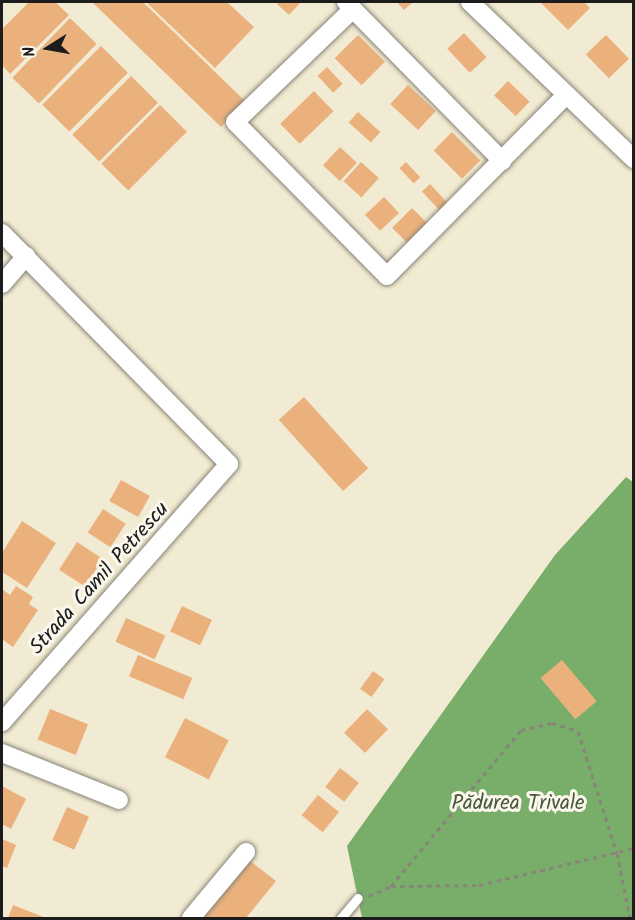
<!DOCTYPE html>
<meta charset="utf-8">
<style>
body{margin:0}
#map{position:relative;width:635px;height:920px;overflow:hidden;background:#f2ebd3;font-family:Kalam,sans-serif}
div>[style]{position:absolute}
.forest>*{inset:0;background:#79ae6a}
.building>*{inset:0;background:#ebb17d;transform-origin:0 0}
.path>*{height:3px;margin-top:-1.5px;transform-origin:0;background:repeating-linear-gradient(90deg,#878478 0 4.5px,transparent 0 9px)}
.roads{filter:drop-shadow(0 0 2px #878478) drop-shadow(0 0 2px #878478)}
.lane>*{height:9px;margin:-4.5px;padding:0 4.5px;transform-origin:4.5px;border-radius:4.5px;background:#fff}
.street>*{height:18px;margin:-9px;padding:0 9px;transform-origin:9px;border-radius:9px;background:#fff}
span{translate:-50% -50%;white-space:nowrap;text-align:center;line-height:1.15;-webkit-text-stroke:6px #fbf7ec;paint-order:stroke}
.street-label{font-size:21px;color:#1c1c1c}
.park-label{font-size:21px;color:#47593d}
.frame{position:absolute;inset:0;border:3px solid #1c1c1c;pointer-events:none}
.north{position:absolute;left:18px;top:18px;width:60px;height:60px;-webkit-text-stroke:4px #fbf7ec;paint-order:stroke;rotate:259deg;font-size:16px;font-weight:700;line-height:24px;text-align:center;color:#1c1c1c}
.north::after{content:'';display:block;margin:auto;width:21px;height:27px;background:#1c1c1c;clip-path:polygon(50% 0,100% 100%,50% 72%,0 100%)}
</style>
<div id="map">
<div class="forest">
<div style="clip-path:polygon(626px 477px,633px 482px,633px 918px,362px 918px,347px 846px,555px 555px)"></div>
</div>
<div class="building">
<div style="clip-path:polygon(29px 2px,55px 2px,69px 15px,10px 74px,2px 65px,2px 29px)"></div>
<div style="clip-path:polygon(92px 2px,143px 2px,245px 101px,221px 127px)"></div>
<div style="clip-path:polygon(146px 2px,227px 2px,254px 27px,215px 68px)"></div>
<div style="clip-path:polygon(280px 2px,301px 2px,289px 15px,277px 4px)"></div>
<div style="clip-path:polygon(397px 2px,413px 2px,404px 10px)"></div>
<div style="clip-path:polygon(540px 2px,584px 2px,590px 8px,568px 30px)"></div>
<div style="left:70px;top:18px;width:37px;height:83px;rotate:44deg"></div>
<div style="left:464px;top:33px;width:33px;height:23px;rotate:47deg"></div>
<div style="left:358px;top:35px;width:38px;height:33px;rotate:45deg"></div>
<div style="left:606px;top:35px;width:33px;height:28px;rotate:46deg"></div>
<div style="left:101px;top:46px;width:38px;height:83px;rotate:45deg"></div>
<div style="left:327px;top:67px;width:23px;height:13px;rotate:47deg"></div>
<div style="left:131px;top:76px;width:38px;height:83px;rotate:45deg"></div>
<div style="left:508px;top:81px;width:30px;height:20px;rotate:44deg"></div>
<div style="left:408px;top:85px;width:38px;height:26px;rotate:43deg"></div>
<div style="left:314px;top:91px;width:28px;height:47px;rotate:46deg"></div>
<div style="left:160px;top:105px;width:38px;height:83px;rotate:45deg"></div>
<div style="left:358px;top:112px;width:30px;height:14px;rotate:42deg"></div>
<div style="left:452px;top:132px;width:40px;height:26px;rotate:45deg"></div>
<div style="left:340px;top:147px;width:23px;height:25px;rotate:43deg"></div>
<div style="left:361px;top:162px;width:24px;height:26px;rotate:42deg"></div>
<div style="left:406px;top:162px;width:21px;height:9px;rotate:47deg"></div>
<div style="left:430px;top:184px;width:26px;height:11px;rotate:47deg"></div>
<div style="left:384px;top:197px;width:22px;height:26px;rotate:47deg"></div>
<div style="left:412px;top:208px;width:21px;height:28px;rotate:45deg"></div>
<div style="left:304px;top:397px;width:96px;height:34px;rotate:48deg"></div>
<div style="left:121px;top:480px;width:33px;height:24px;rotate:29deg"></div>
<div style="left:103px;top:509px;width:27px;height:28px;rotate:33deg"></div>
<div style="clip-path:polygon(22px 521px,56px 543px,27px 588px,2px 572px,2px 553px)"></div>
<div style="left:77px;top:542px;width:31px;height:33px;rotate:33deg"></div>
<div style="clip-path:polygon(16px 586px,33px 597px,29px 604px,38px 610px,13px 647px,2px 639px,2px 589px,10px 595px)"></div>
<div style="left:182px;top:606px;width:33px;height:28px;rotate:25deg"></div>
<div style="left:126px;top:618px;width:43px;height:26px;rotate:24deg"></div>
<div style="left:138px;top:655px;width:59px;height:23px;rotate:23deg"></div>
<div style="left:562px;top:660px;width:54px;height:28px;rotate:50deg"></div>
<div style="left:373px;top:671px;width:14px;height:22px;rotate:36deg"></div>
<div style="left:50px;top:709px;width:41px;height:33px;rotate:22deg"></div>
<div style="left:367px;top:709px;width:29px;height:33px;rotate:44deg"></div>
<div style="left:185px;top:718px;width:49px;height:44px;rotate:27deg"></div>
<div style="left:340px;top:768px;width:24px;height:24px;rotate:38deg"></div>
<div style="clip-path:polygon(2px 786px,26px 799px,11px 829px,2px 824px)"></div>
<div style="left:318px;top:795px;width:27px;height:26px;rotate:39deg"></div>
<div style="left:67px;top:807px;width:24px;height:36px;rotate:24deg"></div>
<div style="clip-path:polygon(2px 839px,16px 845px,7px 868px,2px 866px)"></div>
<div style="clip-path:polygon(249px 860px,276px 881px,246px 918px,202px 918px)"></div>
<div style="clip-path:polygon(13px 905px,46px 918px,8px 918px)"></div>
</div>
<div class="path">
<div style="left:391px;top:886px;width:203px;rotate:-50.2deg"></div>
<div style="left:521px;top:730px;width:32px;rotate:-13deg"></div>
<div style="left:552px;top:723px;width:27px;rotate:17deg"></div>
<div style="left:578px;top:731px;width:128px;rotate:72.3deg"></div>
<div style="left:617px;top:853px;width:66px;rotate:78.7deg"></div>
<div style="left:369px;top:896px;width:24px;rotate:-24deg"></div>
<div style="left:391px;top:886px;width:88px;rotate:-0.7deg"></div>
<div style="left:479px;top:885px;width:159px;rotate:-13.4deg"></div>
</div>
<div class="roads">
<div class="lane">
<div style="left:341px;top:918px;width:26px;rotate:-50deg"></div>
</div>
<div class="street">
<div style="left:346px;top:2px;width:223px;rotate:45.5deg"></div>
<div style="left:470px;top:2px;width:227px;rotate:43.8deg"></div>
<div style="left:353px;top:9px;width:163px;rotate:136.2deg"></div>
<div style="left:235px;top:122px;width:216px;rotate:45.4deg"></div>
<div style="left:387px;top:276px;width:253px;rotate:-45.3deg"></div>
<div style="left:2px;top:233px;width:324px;rotate:45.5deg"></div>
<div style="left:229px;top:464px;width:344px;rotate:131.3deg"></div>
<div style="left:2px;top:284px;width:37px;rotate:-49deg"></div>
<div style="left:2px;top:753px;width:126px;rotate:21.9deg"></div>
<div style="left:191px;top:918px;width:86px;rotate:-50.2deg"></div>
</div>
</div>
<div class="street-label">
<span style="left:100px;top:579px;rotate:-48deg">Strada Camil Petrescu</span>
</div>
<div class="park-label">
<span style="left:518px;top:804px">Pădurea Trivale</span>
</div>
<div class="frame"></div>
<div class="north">N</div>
</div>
